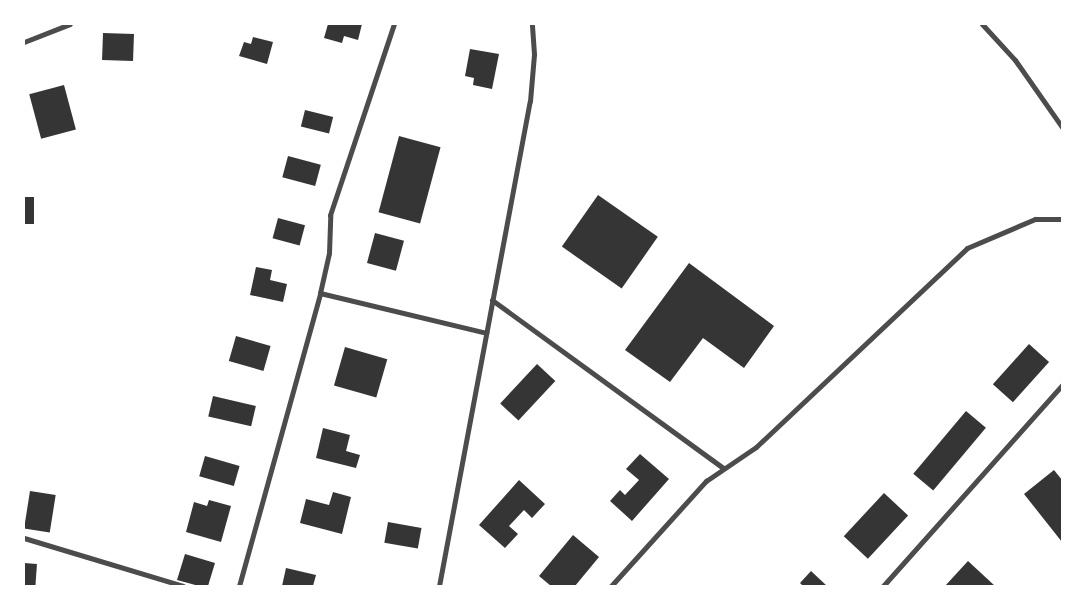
<!DOCTYPE html>
<style>
body{margin:0}
#map{position:relative;width:1086px;height:610px;overflow:hidden;background:#fff;font-family:"Golos Text",sans-serif}
div>[style]{position:absolute}
.building>*{inset:0;background:#353535;transform-origin:0 0}
.minor>*{height:5px;margin:-2.5px;padding:0 2.5px;transform-origin:2.5px;border-radius:2.5px;background:#4c4c4c}
span{translate:-50% -50%;white-space:nowrap;text-align:center;line-height:1.15;-webkit-text-stroke:5px #fff;paint-order:stroke}
.frame{position:absolute;inset:0;border:25px solid #fff;pointer-events:none}
</style>
<div id="map">
<div class="building">
<div style="clip-path:polygon(328px 24px,362px 24px,358px 40px,344px 36px,342px 43px,324px 38px)"></div>
<div style="left:103px;top:33px;width:31px;height:27px;rotate:2deg"></div>
<div style="clip-path:polygon(253px 37px,273px 42px,267px 64px,239px 56px,244px 42px,251px 44px)"></div>
<div style="clip-path:polygon(470px 49px,499px 54px,492px 89px,473px 85px,474px 78px,465px 76px)"></div>
<div style="left:64px;top:85px;width:46px;height:36px;rotate:75deg"></div>
<div style="left:305px;top:110px;width:29px;height:17px;rotate:14deg"></div>
<div style="left:399px;top:136px;width:43px;height:79px;rotate:15deg"></div>
<div style="left:288px;top:156px;width:34px;height:22px;rotate:15deg"></div>
<div style="left:598px;top:195px;width:73px;height:63px;rotate:35deg"></div>
<div style="left:24px;top:197px;width:10px;height:27px"></div>
<div style="left:278px;top:218px;width:28px;height:21px;rotate:15deg"></div>
<div style="left:375px;top:233px;width:30px;height:31px;rotate:15deg"></div>
<div style="clip-path:polygon(689px 263px,774px 326px,744px 368px,703px 338px,670px 382px,625px 350px)"></div>
<div style="clip-path:polygon(256px 267px,272px 270px,270px 280px,287px 284px,283px 302px,250px 295px)"></div>
<div style="left:236px;top:336px;width:36px;height:26px;rotate:16deg"></div>
<div style="left:1029px;top:344px;width:27px;height:54px;rotate:42deg"></div>
<div style="left:345px;top:347px;width:44px;height:40px;rotate:16deg"></div>
<div style="left:537px;top:364px;width:25px;height:54px;rotate:43deg"></div>
<div style="left:213px;top:396px;width:44px;height:21px;rotate:13deg"></div>
<div style="left:966px;top:411px;width:26px;height:82px;rotate:40deg"></div>
<div style="clip-path:polygon(323px 428px,350px 435px,346px 451px,360px 455px,356px 468px,316px 458px)"></div>
<div style="clip-path:polygon(640px 454px,669px 479px,632px 521px,610px 501px,620px 490px,625px 495px,639px 480px,626px 469px)"></div>
<div style="left:205px;top:456px;width:36px;height:21px;rotate:16deg"></div>
<div style="clip-path:polygon(1054px 470px,1062px 480px,1062px 542px,1024px 494px)"></div>
<div style="clip-path:polygon(519px 480px,545px 504px,532px 518px,524px 510px,509px 526px,518px 534px,505px 548px,479px 525px)"></div>
<div style="left:30px;top:491px;width:26px;height:38px;rotate:9deg"></div>
<div style="clip-path:polygon(333px 492px,351px 497px,342px 534px,300px 523px,306px 499px,329px 505px)"></div>
<div style="left:884px;top:493px;width:33px;height:59px;rotate:43deg"></div>
<div style="clip-path:polygon(209px 500px,231px 506px,221px 542px,186px 532px,194px 502px,207px 506px)"></div>
<div style="left:388px;top:522px;width:34px;height:21px;rotate:10deg"></div>
<div style="clip-path:polygon(573px 535px,599px 557px,575px 586px,551px 586px,539px 576px)"></div>
<div style="clip-path:polygon(185px 554px,215px 563px,208px 586px,199px 586px,177px 580px)"></div>
<div style="clip-path:polygon(968px 561px,995px 586px,945px 586px)"></div>
<div style="left:24px;top:563px;width:13px;height:23px;rotate:4deg"></div>
<div style="clip-path:polygon(286px 568px,316px 575px,313px 586px,282px 586px)"></div>
<div style="clip-path:polygon(811px 571px,827px 586px,803px 586px,800px 583px)"></div>
</div>
<div class="minor">
<div style="left:982px;top:24px;width:49px;rotate:47.5deg"></div>
<div style="left:1015px;top:60px;width:82px;rotate:55deg"></div>
<div style="left:24px;top:42px;width:49px;rotate:-21.4deg"></div>
<div style="left:320px;top:293px;width:171px;rotate:13.5deg"></div>
<div style="left:492px;top:300px;width:286px;rotate:36deg"></div>
<div style="left:24px;top:538px;width:166px;rotate:16.8deg"></div>
<div style="left:239px;top:586px;width:304px;rotate:-74.5deg"></div>
<div style="left:320px;top:293px;width:41px;rotate:-77.3deg"></div>
<div style="left:329px;top:253px;width:38px;rotate:-88deg"></div>
<div style="left:330px;top:215px;width:201px;rotate:-71.5deg"></div>
<div style="left:439px;top:586px;width:493px;rotate:-79.4deg"></div>
<div style="left:530px;top:101px;width:47px;rotate:-85.1deg"></div>
<div style="left:534px;top:54px;width:30px;rotate:-94deg"></div>
<div style="left:611px;top:586px;width:142px;rotate:-47.9deg"></div>
<div style="left:706px;top:481px;width:60px;rotate:-34.2deg"></div>
<div style="left:756px;top:447px;width:290px;rotate:-43.3deg"></div>
<div style="left:967px;top:248px;width:74px;rotate:-23.1deg"></div>
<div style="left:1035px;top:219px;width:27px"></div>
<div style="left:883px;top:586px;width:269px;rotate:-48.3deg"></div>
</div>
<div class="frame"></div>
</div>
